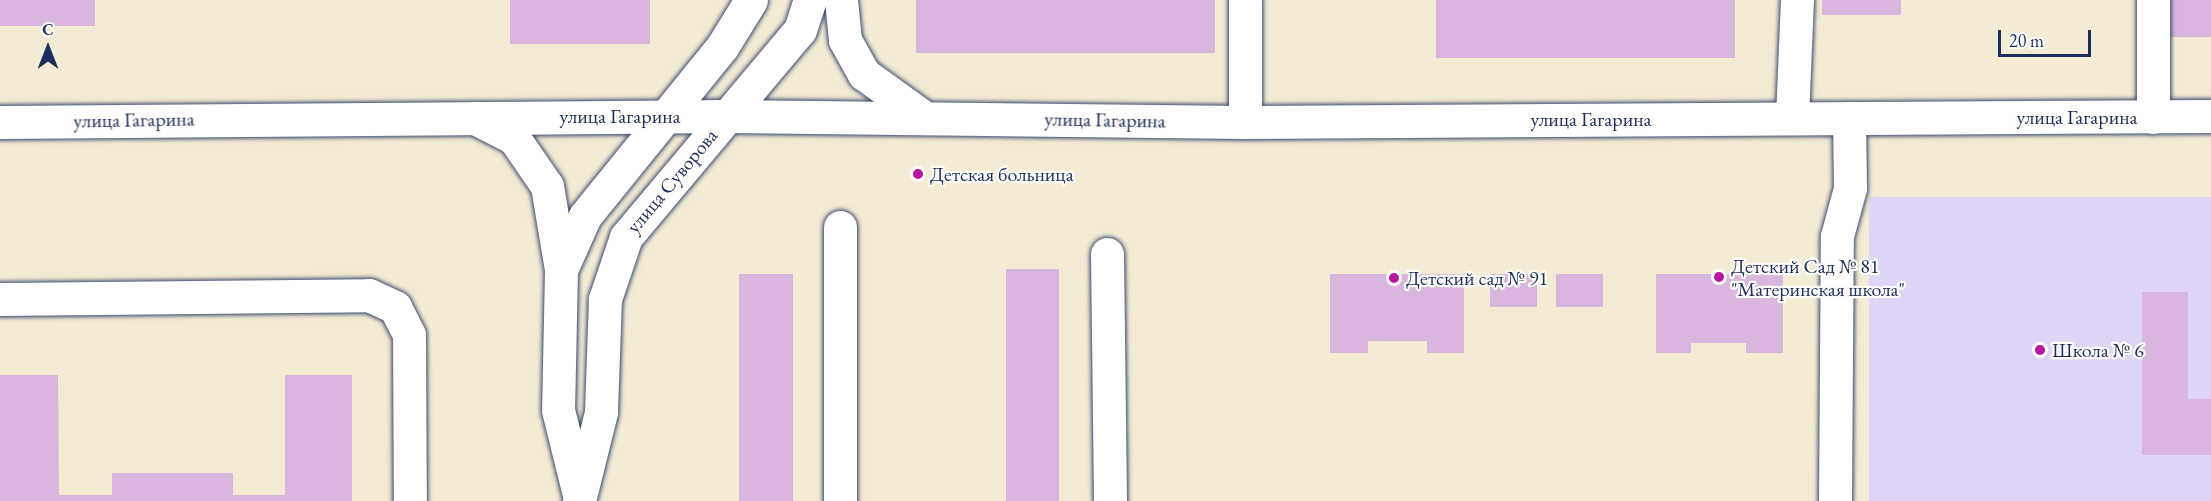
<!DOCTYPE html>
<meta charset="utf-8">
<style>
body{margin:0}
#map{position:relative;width:2211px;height:501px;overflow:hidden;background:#f3ebd4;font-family:"EB Garamond",serif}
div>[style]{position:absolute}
.built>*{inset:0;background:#dfd5f5;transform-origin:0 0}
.building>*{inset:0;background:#d8b6dd;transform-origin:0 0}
.roads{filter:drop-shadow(0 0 2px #3b4b70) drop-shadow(0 0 2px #3b4b70)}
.minor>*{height:33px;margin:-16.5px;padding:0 16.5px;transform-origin:16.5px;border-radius:16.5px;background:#fff}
.major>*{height:33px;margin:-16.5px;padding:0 16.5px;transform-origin:16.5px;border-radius:16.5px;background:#fff}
.dots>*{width:16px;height:16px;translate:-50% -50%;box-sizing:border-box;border:3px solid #fdfcf7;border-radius:50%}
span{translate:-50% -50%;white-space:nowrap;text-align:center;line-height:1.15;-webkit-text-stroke:4.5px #fdfcf7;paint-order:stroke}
.street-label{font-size:20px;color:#1b2f5e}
.poi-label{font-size:20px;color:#1b2f5e}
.left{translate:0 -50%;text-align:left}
.north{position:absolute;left:18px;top:18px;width:60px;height:60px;-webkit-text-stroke:4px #fdfcf7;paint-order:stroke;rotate:0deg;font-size:16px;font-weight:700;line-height:24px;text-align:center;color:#1b2f5e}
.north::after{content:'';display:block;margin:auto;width:21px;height:27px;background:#1b2f5e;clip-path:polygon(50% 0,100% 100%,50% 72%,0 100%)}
.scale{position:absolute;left:1998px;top:30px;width:93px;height:27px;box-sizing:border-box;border:3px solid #1b2f5e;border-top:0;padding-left:8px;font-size:18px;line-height:21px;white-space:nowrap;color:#1b2f5e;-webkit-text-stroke:4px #fdfcf7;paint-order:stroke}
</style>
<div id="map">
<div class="built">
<div style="left:2211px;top:197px;width:304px;height:342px;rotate:90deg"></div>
</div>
<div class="building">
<div style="left:0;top:0;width:95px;height:26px"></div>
<div style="left:510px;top:0;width:140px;height:44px"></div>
<div style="left:916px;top:0;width:299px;height:53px"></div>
<div style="left:1436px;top:0;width:299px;height:58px"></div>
<div style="left:1822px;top:0;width:79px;height:15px"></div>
<div style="left:2165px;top:0;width:46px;height:37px"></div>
<div style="left:1006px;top:269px;width:53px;height:232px"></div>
<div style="left:739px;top:274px;width:54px;height:227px"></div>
<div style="clip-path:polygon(1330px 274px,1464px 274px,1464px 353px,1427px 353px,1427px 341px,1368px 341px,1368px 353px,1330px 353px)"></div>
<div style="left:1490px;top:274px;width:47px;height:33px"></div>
<div style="left:1556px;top:274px;width:47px;height:33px"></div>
<div style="clip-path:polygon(1656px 274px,1783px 274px,1783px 353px,1746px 353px,1746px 343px,1691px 343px,1691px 353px,1656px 353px)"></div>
<div style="clip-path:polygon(2142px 292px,2188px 292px,2188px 399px,2211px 399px,2211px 455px,2142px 455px)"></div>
<div style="clip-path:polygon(0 375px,58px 375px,59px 495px,112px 495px,112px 473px,233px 473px,233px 495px,285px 495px,285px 375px,352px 375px,352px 501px,0 501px)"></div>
</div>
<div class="roads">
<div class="minor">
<div style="left:1245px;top:0;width:122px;rotate:90deg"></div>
<div style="left:2153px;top:0;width:117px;rotate:90deg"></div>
<div style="left:1792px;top:118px;width:118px;rotate:-87.6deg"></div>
<div style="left:840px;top:227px;width:274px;rotate:90deg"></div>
<div style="left:1107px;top:254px;width:247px;rotate:89.3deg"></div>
<div style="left:0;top:299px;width:369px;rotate:-0.6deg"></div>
<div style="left:369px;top:295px;width:29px;rotate:25deg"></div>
<div style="left:395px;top:307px;width:31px;rotate:63deg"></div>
<div style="left:409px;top:335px;width:166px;rotate:89.7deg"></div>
<div style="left:1835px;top:501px;width:265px;rotate:-89.6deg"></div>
<div style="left:1837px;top:236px;width:50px;rotate:-74.8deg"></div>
<div style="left:1850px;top:188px;width:70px;rotate:-90.8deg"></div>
</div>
<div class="major">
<div style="left:841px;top:0;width:40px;rotate:84.3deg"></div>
<div style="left:845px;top:40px;width:39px;rotate:61deg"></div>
<div style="left:864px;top:74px;width:75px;rotate:35.8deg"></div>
<div style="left:475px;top:118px;width:44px;rotate:27.1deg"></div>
<div style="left:514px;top:138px;width:58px;rotate:55.5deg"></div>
<div style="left:547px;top:186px;width:85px;rotate:80.5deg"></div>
<div style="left:561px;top:270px;width:140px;rotate:91.2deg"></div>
<div style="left:558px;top:410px;width:83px;rotate:76.1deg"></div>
<div style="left:0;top:122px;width:727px;rotate:-0.47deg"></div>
<div style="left:727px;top:116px;width:518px;rotate:0.66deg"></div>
<div style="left:1245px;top:122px;width:966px;rotate:-0.36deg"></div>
<div style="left:561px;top:270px;width:59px;rotate:-66deg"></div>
<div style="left:585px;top:216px;width:218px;rotate:-51deg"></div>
<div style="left:722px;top:47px;width:55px;rotate:-58.3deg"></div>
<div style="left:579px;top:501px;width:92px;rotate:-76.1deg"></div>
<div style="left:601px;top:412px;width:113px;rotate:-88deg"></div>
<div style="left:605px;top:299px;width:65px;rotate:-71.3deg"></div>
<div style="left:626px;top:237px;width:270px;rotate:-50deg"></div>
<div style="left:800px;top:30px;width:32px;rotate:-72deg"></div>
</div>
</div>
<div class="dots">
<div style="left:918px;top:174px;background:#b5179e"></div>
<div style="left:1719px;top:277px;background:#b5179e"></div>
<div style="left:1394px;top:278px;background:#b5179e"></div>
<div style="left:2040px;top:350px;background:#b5179e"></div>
</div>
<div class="street-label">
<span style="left:620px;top:116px">улица Гагарина</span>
<span style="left:2077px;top:117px">улица Гагарина</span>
<span style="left:1591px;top:119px">улица Гагарина</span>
<span style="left:134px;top:120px;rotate:-1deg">улица Гагарина</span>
<span style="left:1105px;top:120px;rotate:1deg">улица Гагарина</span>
<span style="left:672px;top:181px;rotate:-50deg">улица Суворова</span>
</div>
<div class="poi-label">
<span class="left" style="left:930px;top:174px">Детская больница</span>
<span class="left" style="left:1731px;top:278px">Детский Сад № 81<br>"Материнская школа"</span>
<span class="left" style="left:1406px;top:278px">Детский сад № 91</span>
<span class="left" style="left:2052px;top:350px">Школа № 6</span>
</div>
<div class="north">С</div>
<div class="scale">20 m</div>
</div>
